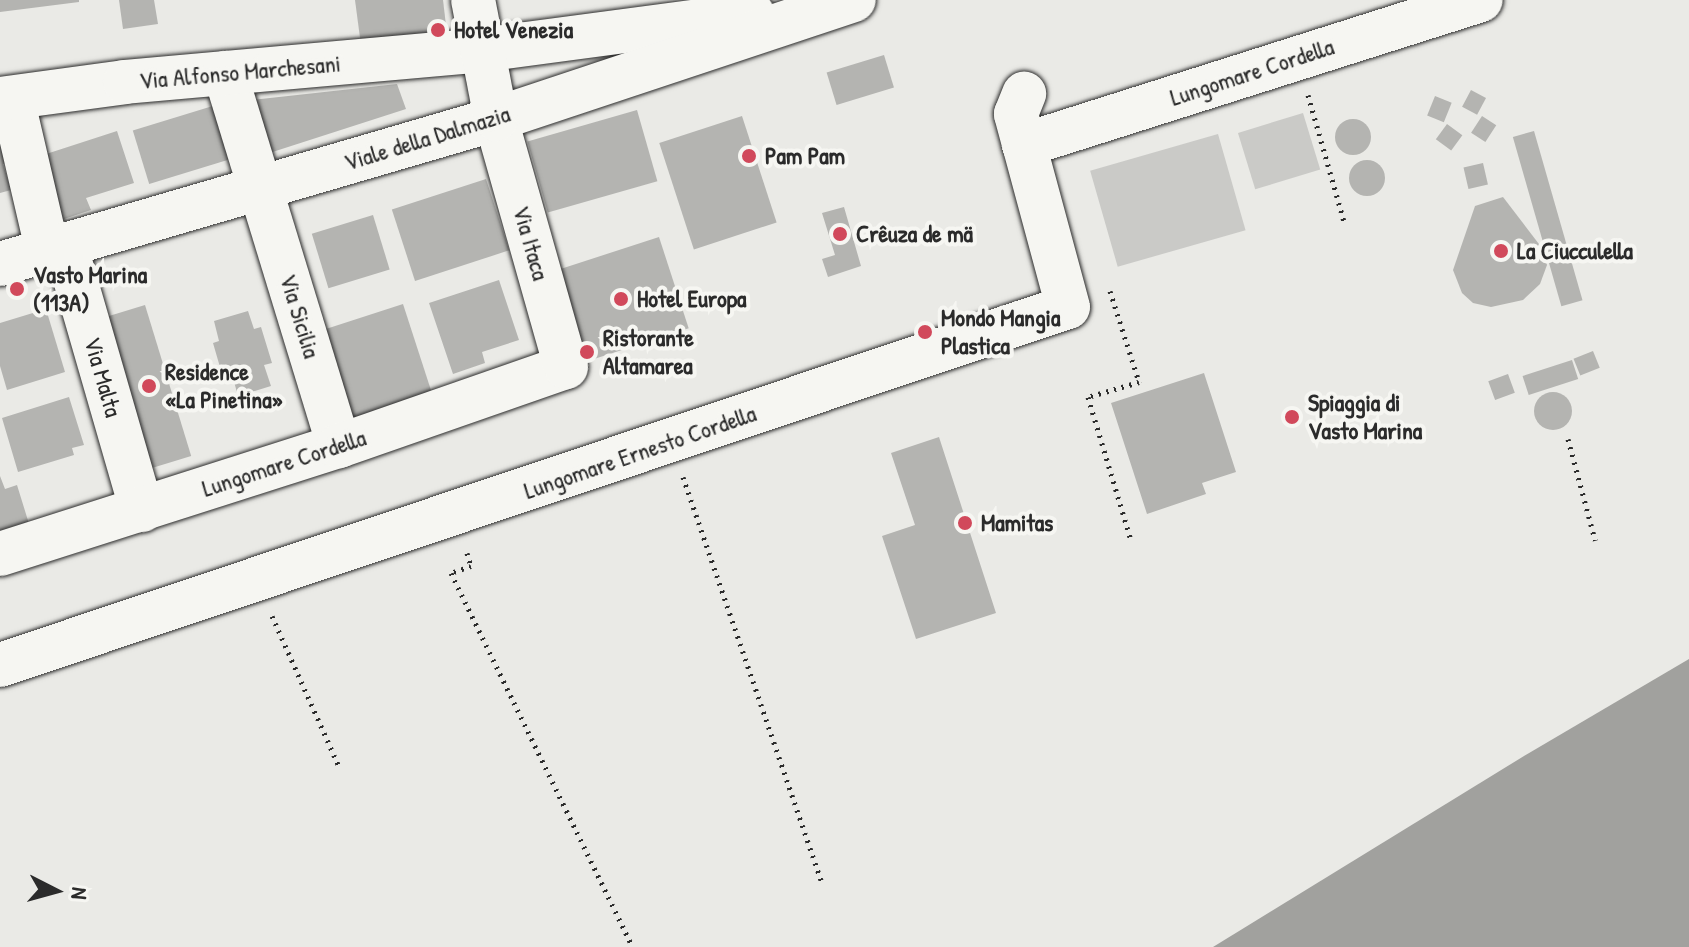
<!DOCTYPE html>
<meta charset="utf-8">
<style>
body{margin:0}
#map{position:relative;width:1689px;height:947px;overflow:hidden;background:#eaeae6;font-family:"Patrick Hand",sans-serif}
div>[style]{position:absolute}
.green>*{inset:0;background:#cacac7;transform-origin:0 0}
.water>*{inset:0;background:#a1a19e}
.building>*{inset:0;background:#b4b4b1;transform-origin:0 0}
.round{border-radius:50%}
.path>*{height:5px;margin-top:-2.5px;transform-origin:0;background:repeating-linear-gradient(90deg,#2b2b2b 0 2px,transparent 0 8px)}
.roads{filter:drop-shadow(0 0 2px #2b2b2b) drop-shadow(0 0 2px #2b2b2b)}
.minor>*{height:44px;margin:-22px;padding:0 22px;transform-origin:22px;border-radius:22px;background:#f6f6f2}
.dots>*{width:22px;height:22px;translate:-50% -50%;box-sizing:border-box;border:4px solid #f6f6f2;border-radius:50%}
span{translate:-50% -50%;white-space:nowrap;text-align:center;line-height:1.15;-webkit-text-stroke:8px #f6f6f2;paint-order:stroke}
.poi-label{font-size:24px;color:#2b2b2b;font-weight:700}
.left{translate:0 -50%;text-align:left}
.street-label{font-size:24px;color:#2b2b2b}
.north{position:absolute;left:16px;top:851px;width:80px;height:80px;-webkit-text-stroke:6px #f6f6f2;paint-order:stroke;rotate:96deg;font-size:22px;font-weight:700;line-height:32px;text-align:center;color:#2b2b2b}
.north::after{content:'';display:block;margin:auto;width:28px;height:36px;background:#2b2b2b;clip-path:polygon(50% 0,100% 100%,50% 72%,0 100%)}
</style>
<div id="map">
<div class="green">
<div style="left:1303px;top:113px;width:59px;height:68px;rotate:73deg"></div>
<div style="left:1218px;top:134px;width:100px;height:133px;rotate:74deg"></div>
</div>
<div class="water">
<div style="clip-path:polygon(1689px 659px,1689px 947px,1213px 947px,1524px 756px)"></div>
</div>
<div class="building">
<div style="clip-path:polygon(0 0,79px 0,79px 2px,0 12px)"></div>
<div style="clip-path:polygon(119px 0,154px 0,158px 24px,123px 29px)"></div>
<div style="clip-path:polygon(355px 0,443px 0,448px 42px,362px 53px)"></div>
<div style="left:884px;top:55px;width:34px;height:60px;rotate:73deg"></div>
<div style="clip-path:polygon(397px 84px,406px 109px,257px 157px,242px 101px)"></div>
<div style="left:1471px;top:90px;width:17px;height:19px;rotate:28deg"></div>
<div style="left:1435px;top:96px;width:18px;height:21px;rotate:22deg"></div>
<div style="left:216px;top:105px;width:56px;height:87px;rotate:73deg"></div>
<div style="left:637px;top:110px;width:74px;height:114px;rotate:74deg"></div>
<div style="left:742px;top:116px;width:112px;height:87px;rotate:72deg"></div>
<div style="left:1482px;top:116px;width:17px;height:20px;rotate:33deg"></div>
<div class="round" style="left:1335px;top:119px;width:36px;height:36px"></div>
<div style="clip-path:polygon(0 123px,13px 161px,3px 164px,11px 190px,0 193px)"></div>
<div style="left:1447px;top:124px;width:19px;height:19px;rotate:36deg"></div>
<div style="clip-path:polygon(117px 131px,134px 183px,86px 198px,91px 210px,61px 220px,40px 156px)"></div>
<div style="left:1534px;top:131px;width:176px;height:22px;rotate:74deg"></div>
<div class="round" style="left:1349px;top:160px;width:36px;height:36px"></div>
<div style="left:1483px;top:163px;width:22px;height:20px;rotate:77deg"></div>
<div style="left:486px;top:179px;width:75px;height:99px;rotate:72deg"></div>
<div style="clip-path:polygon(1503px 197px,1542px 248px,1547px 265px,1540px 284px,1523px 300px,1491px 307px,1473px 303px,1462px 293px,1453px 270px,1475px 206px)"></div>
<div style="clip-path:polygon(844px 207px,861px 266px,828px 277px,822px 259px,835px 255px,822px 213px)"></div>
<div style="left:373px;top:215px;width:57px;height:64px;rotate:73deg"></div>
<div style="left:659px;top:237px;width:96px;height:110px;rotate:72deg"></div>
<div style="clip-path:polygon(499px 280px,519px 340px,482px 352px,485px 363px,453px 374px,429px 303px)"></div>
<div style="left:403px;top:304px;width:109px;height:90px;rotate:72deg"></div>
<div style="left:145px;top:305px;width:158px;height:41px;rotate:73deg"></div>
<div style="clip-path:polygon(46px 309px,65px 372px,7px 390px,0 366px,0 323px)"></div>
<div style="clip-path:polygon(248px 311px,254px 329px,261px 327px,272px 363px,264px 365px,271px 386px,238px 396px,231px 371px,222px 374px,213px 343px,219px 341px,214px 321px)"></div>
<div style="left:1593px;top:351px;width:18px;height:21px;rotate:68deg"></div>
<div style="left:1572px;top:360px;width:20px;height:52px;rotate:72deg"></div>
<div style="clip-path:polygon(1204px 373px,1236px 472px,1202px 483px,1206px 494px,1147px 514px,1111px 403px)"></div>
<div style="left:1508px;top:374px;width:20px;height:21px;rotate:70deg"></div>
<div class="round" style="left:1534px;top:392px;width:38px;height:38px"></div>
<div style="clip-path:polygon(69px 397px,84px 445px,72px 448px,74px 455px,18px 472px,2px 418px)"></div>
<div style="clip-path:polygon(939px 437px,996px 613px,916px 639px,882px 536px,915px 525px,891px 453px)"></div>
<div style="clip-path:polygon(0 476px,5px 489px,17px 485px,30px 527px,0 536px)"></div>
</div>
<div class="path">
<div style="left:1308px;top:95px;width:131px;rotate:74.1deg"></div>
<div style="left:1110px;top:291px;width:96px;rotate:72.3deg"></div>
<div style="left:1139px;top:382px;width:53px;rotate:163.6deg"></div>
<div style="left:1088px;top:397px;width:149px;rotate:73.3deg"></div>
<div style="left:1568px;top:439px;width:105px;rotate:75deg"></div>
<div style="left:683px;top:477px;width:431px;rotate:71.1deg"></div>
<div style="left:467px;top:553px;width:14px;rotate:73deg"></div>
<div style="left:471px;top:566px;width:21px;rotate:161deg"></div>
<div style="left:451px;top:573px;width:416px;rotate:64.1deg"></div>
<div style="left:272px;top:616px;width:167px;rotate:66deg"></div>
</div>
<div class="roads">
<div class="minor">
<div style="left:225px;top:73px;width:390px;rotate:73deg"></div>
<div style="left:12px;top:98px;width:155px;rotate:76.9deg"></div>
<div style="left:0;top:99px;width:126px;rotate:-7.7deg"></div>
<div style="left:125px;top:82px;width:358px;rotate:-5.1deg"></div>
<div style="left:482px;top:50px;width:273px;rotate:-7.6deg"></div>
<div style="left:1024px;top:145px;width:479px;rotate:-17.6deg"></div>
<div style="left:65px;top:244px;width:277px;rotate:73.9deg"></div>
<div style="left:0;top:264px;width:517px;rotate:-16.3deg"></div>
<div style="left:496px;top:119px;width:377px;rotate:-18.4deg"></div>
<div style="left:0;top:554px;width:356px;rotate:-17.7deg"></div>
<div style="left:339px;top:446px;width:240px;rotate:-19.2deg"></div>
<div style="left:566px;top:367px;width:258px;rotate:-105.8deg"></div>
<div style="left:496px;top:119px;width:121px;rotate:-100.9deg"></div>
<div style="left:0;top:665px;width:1126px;rotate:-18.53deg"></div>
<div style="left:1068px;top:307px;width:200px;rotate:-105.1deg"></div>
<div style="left:1016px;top:114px;width:22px;rotate:-68deg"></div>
</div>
</div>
<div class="dots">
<div style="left:438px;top:30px;background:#d1495b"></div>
<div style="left:749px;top:156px;background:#d1495b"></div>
<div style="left:840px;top:234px;background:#d1495b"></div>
<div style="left:1501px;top:251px;background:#d1495b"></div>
<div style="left:17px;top:289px;background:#d1495b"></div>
<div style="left:621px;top:299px;background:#d1495b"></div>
<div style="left:925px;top:332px;background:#d1495b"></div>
<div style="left:587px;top:352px;background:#d1495b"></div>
<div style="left:149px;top:386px;background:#d1495b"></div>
<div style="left:1292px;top:417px;background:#d1495b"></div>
<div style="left:965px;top:523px;background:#d1495b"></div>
</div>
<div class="poi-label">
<span class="left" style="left:454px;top:30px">Hotel Venezia</span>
<span class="left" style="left:765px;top:156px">Pam Pam</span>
<span class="left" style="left:856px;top:234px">Crêuza de mä</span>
<span class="left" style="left:1517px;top:251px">La Ciucculella</span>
<span class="left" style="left:33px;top:289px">Vasto Marina<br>(113A)</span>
<span class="left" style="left:637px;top:299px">Hotel Europa</span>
<span class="left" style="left:941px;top:332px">Mondo Mangia<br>Plastica</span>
<span class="left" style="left:603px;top:352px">Ristorante<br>Altamarea</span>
<span class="left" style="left:165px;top:386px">Residence<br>«La Pinetina»</span>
<span class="left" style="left:1308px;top:417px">Spiaggia di<br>Vasto Marina</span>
<span class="left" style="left:981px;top:523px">Mamitas</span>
</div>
<div class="street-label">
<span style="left:240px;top:72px;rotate:-5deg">Via Alfonso Marchesani</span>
<span style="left:1252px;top:72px;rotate:-18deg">Lungomare Cordella</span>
<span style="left:427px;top:138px;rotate:-17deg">Viale della Dalmazia</span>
<span style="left:531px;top:243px;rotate:74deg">Via Itaca</span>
<span style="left:300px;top:316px;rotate:73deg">Via Sicilia</span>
<span style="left:103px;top:377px;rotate:74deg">Via Malta</span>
<span style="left:640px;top:452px;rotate:-19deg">Lungomare Ernesto Cordella</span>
<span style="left:284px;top:463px;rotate:-18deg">Lungomare Cordella</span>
</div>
<div class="north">N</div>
</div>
